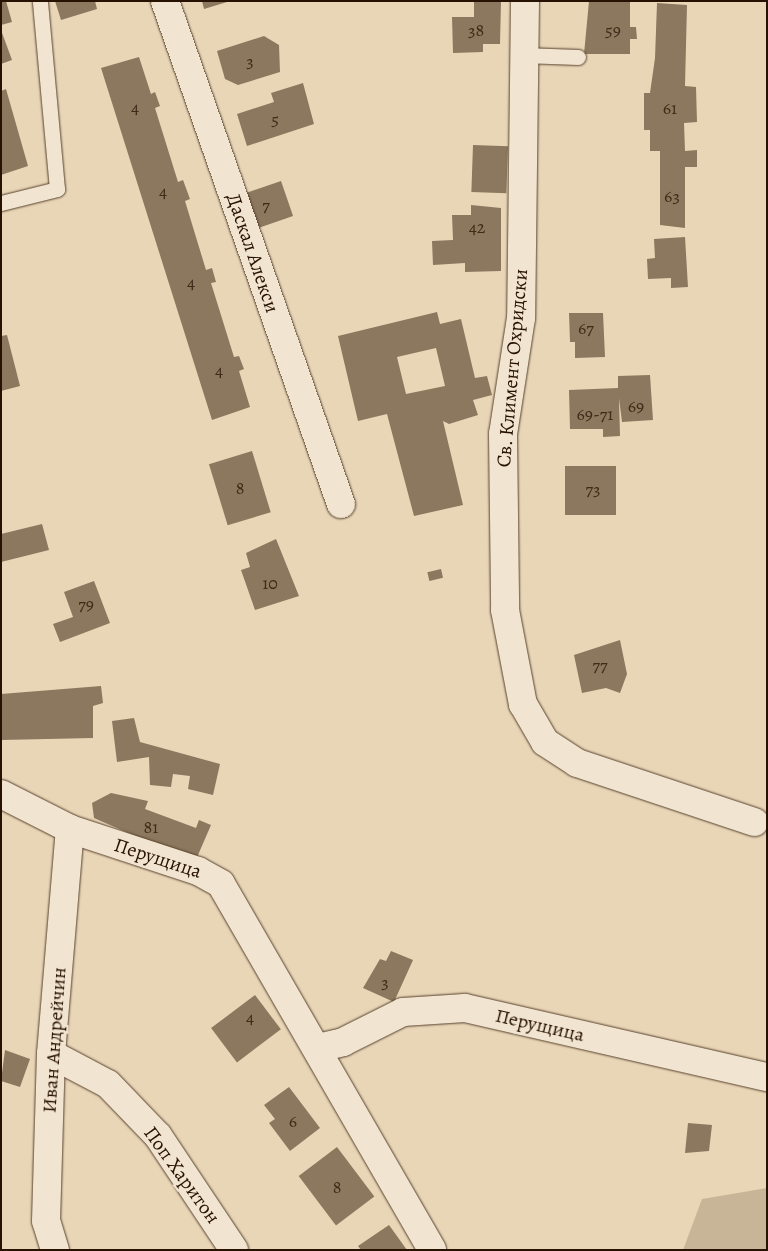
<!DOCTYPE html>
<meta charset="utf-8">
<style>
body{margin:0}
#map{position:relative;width:768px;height:1251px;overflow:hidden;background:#e9d6b7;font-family:Alegreya,serif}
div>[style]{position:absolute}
.green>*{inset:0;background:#c8b598}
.building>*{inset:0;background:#8c775f;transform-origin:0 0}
.roads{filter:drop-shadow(0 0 1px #58422e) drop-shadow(0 0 1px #58422e)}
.lane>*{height:15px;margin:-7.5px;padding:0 7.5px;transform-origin:7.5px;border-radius:7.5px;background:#f1e4d0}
.street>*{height:28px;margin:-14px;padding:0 14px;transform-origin:14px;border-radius:14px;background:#f1e4d0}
span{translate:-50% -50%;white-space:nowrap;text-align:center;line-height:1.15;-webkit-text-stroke:4.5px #f1e4d0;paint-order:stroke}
.number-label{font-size:18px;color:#402a18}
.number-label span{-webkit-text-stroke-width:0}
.street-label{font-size:20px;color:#271100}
.frame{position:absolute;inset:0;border:2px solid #271100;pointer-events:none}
</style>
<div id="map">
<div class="green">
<div style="clip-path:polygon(767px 1188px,767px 1250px,683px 1250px,702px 1199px)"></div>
</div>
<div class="building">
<div style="clip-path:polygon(1px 1px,6px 1px,12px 22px,1px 25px)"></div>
<div style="clip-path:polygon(55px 1px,95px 1px,97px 9px,61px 20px)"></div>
<div style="clip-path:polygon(202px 1px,227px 1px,227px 2px,204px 9px)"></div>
<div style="clip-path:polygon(474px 1px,501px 1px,500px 44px,483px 44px,483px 52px,453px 53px,452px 17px,474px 17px)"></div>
<div style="clip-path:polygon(589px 1px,630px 1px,630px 27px,636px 27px,637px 39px,630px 39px,630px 54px,584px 54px)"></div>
<div style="clip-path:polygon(657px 3px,687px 5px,685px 86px,696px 87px,697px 122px,684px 123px,685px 151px,697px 150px,697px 167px,685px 167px,685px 228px,660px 225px,660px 151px,650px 151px,650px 130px,644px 130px,644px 93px,650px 93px,655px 58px)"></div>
<div style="clip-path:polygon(1px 30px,12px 60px,1px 64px)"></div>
<div style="clip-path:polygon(264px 36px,279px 45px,280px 72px,238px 85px,225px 79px,217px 51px)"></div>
<div style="clip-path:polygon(139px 57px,151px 94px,155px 92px,160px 106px,155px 108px,178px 182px,183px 180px,190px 199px,185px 201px,206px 270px,212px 268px,216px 282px,211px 283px,234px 357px,239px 356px,244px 369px,239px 371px,250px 407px,212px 420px,101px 68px)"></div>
<div style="clip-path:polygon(303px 83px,314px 124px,247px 146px,237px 114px,274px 102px,271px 93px)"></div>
<div style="clip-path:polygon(6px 89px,28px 166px,1px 175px,1px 91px)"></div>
<div style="left:473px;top:145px;width:35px;height:47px;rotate:2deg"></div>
<div style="left:281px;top:181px;width:37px;height:44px;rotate:71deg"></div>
<div style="clip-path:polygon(471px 205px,501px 208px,501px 271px,465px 272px,465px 263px,433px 265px,432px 241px,453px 240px,452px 215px,471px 215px)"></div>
<div style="clip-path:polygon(685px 237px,688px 287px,671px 288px,671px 278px,648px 279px,647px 259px,655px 258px,654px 239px)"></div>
<div style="clip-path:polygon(evenodd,437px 312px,440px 324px,461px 319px,475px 378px,487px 376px,492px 395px,473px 400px,478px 415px,449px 424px,443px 421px,463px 505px,414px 516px,387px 414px,358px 421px,338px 336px,437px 312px,436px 348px,445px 386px,406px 394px,397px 357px,436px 348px)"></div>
<div style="clip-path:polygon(569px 313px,603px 313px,605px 357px,575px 358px,575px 342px,570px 342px)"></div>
<div style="clip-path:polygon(7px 335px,20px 386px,1px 391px,1px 336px)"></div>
<div style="clip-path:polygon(650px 375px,653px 420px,622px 422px,619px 398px,620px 436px,603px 437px,603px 429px,570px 429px,569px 390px,618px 388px,618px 376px)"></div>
<div style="left:252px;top:451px;width:64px;height:45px;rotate:73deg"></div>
<div style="left:616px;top:466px;width:49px;height:51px;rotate:90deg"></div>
<div style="clip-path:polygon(42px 524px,49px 550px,1px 562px,1px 534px)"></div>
<div style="clip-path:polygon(276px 539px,299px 596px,255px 610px,241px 570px,250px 567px,246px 553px)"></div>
<div style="left:441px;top:569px;width:9px;height:14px;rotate:77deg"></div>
<div style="clip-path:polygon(94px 581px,110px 623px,60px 642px,53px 624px,73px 617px,64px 592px)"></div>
<div style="clip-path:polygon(620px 640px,627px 674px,620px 693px,606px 688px,582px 693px,574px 655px)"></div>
<div style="clip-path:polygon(101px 686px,103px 703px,93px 706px,93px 738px,1px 740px,1px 694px)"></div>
<div style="clip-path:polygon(134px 718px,140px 742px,220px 764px,213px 795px,188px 789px,190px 776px,173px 774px,171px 787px,150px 785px,149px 757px,117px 762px,112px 721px)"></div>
<div style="clip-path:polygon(111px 793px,148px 801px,145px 809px,196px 828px,199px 820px,211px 825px,195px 862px,94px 818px,92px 803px)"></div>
<div style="clip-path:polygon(391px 951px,413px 960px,394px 1002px,363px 988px,380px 959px,386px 961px)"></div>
<div style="left:255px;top:995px;width:43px;height:55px;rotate:53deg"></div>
<div style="clip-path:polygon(5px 1050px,30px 1059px,20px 1087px,1px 1081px)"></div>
<div style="clip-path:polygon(289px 1087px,320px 1128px,290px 1151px,269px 1123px,275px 1119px,264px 1105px)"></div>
<div style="clip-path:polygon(688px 1123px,712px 1125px,709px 1151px,685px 1153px)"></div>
<div style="left:337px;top:1147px;width:62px;height:48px;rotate:53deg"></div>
<div style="clip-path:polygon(389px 1225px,407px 1250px,361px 1250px,358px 1246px)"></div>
</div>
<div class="roads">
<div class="lane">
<div style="left:523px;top:55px;width:55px;rotate:2.1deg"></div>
<div style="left:1px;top:203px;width:58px;rotate:-14deg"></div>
<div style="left:57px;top:189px;width:189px;rotate:-95.2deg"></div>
</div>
<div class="street">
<div style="left:165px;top:1px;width:533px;rotate:70.72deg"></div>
<div style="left:525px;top:1px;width:317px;rotate:90.7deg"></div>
<div style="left:521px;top:318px;width:117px;rotate:98.8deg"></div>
<div style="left:503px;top:434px;width:176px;rotate:89.3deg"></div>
<div style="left:505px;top:610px;width:96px;rotate:79.2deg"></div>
<div style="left:523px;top:704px;width:44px;rotate:59.9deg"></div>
<div style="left:545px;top:742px;width:38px;rotate:33deg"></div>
<div style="left:577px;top:763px;width:187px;rotate:18.4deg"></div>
<div style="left:1px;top:794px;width:77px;rotate:26.9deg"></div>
<div style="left:70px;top:829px;width:135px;rotate:18.2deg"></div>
<div style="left:198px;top:871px;width:26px;rotate:29deg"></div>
<div style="left:221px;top:884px;width:422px;rotate:60deg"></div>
<div style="left:318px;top:1048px;width:26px;rotate:-13deg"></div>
<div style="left:343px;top:1042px;width:67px;rotate:-26.6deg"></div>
<div style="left:403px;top:1012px;width:62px;rotate:-3.7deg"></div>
<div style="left:465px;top:1008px;width:310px;rotate:12.9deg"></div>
<div style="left:51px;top:1054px;width:64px;rotate:27.8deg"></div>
<div style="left:108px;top:1084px;width:72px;rotate:46.1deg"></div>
<div style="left:158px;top:1136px;width:137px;rotate:56.3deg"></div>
<div style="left:55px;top:1250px;width:30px;rotate:-107deg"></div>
<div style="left:46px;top:1221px;width:167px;rotate:-88.3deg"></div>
<div style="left:51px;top:1054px;width:226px;rotate:-85.2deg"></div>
</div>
</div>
<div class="number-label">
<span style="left:476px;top:30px">38</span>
<span style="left:613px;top:30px">59</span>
<span style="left:250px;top:61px">3</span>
<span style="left:135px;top:107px">4</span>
<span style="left:670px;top:108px">61</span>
<span style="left:275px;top:119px">5</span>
<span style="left:163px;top:191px">4</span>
<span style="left:672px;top:196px">63</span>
<span style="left:266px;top:205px">7</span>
<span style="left:477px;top:227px">42</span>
<span style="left:191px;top:282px">4</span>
<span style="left:586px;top:328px">67</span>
<span style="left:219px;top:370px">4</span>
<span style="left:636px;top:406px">69</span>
<span style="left:595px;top:414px">69-71</span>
<span style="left:240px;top:488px">8</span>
<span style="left:593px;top:489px">73</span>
<span style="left:270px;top:583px">10</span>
<span style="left:86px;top:604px">79</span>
<span style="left:600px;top:665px">77</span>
<span style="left:151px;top:827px">81</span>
<span style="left:385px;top:982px">3</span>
<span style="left:250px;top:1017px">4</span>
<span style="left:293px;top:1121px">6</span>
<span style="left:337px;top:1187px">8</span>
</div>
<div class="street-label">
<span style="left:253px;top:253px;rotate:71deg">Даскал Алекси</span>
<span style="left:512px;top:368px;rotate:-85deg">Св. Климент Охридски</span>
<span style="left:158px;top:858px;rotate:18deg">Перущица</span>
<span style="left:540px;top:1025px;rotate:13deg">Перущица</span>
<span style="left:54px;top:1040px;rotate:-86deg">Иван Андрейчин</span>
<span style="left:182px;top:1175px;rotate:54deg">Поп Харитон</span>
</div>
<div class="frame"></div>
</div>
